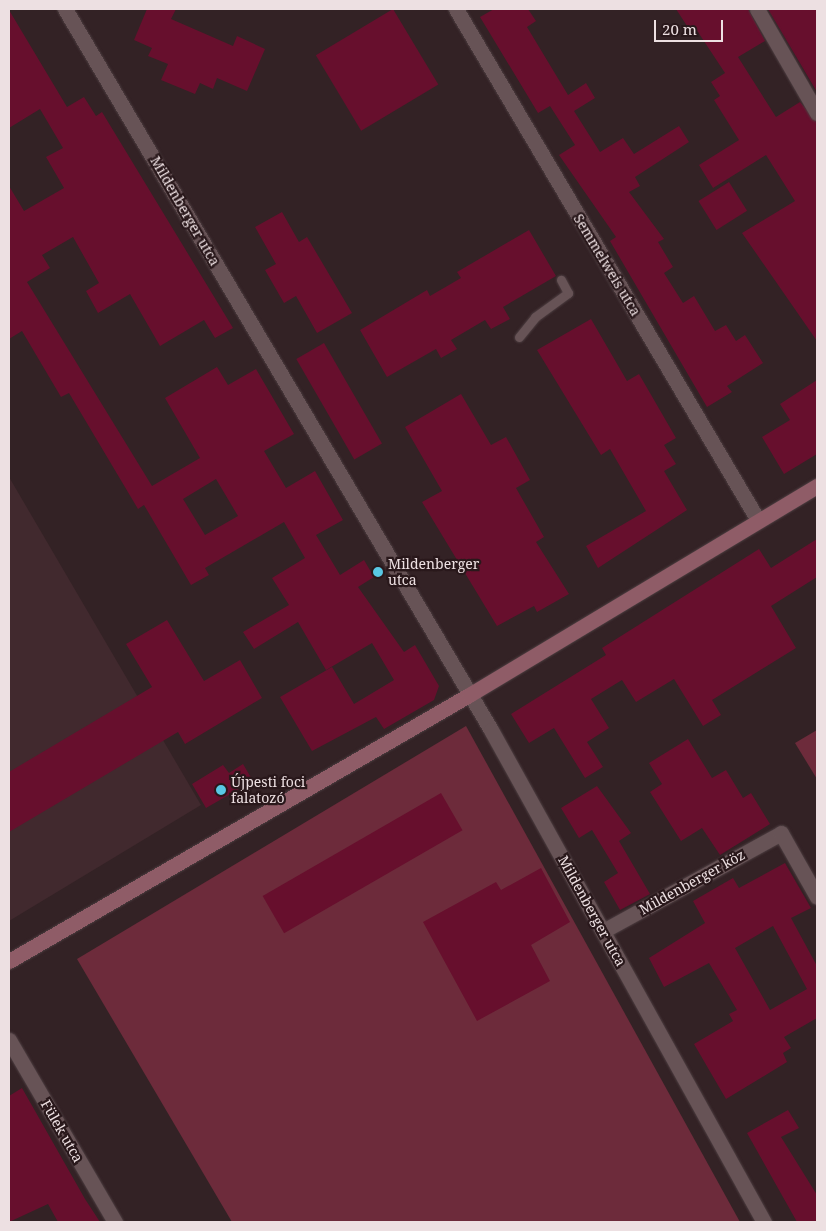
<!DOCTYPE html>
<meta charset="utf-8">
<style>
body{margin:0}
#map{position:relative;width:826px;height:1231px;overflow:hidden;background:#332225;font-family:"Noto Serif",serif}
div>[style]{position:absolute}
.built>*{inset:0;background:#41292e}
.green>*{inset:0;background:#6d2b3b}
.building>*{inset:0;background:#670f2d;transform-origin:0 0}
.roads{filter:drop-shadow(0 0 1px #4d3e41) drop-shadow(0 0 1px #4d3e41)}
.lane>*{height:9px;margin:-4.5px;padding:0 4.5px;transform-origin:4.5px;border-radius:4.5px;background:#675356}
.street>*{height:15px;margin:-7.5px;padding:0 7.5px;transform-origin:7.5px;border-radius:7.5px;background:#675356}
.secondary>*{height:15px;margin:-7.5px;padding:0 7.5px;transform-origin:7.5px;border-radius:7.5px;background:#8f5c67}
.dots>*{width:14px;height:14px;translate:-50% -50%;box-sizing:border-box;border:2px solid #29181b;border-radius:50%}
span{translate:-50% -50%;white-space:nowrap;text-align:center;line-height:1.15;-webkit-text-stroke:4.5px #29181b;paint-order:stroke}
.street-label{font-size:14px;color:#ede0e2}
.poi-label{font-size:14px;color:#ede0e2}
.left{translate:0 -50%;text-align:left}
.frame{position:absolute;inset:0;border:10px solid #ede0e2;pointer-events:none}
.scale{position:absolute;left:654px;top:20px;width:69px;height:22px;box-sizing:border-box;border:2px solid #ede0e2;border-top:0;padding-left:6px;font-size:15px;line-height:18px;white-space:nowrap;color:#ede0e2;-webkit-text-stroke:4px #29181b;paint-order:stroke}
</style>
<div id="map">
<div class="built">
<div style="clip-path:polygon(9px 477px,201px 805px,9px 921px)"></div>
</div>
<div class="green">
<div style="clip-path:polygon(466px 726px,740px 1222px,232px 1222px,77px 959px)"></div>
<div style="clip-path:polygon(817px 730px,817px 779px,795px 743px)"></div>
</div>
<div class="building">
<div style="clip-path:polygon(147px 9px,176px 9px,171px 19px,233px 46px,237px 36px,265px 49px,247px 91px,217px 78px,213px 89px,200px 83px,195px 94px,161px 80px,168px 64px,148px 56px,152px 48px,134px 40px)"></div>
<div style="left:393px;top:9px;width:88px;height:90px;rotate:59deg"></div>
<div style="clip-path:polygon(494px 9px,528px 9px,536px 21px,527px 27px,568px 95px,586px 83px,595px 98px,574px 111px,600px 152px,623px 138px,634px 154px,679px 126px,689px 142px,635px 177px,640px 186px,629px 192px,664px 239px,658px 242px,673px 267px,664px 273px,683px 303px,694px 296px,715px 331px,726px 325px,736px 341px,745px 335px,763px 363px,727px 386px,732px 392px,707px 407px,610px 241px,616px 237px,559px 155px,575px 145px,550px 106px,538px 113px,480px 17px)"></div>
<div style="clip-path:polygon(676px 9px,748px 9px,765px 41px,738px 57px,776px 117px,800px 102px,817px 122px,817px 341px,742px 233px,795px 201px,766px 155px,713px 188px,699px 165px,739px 140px,714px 100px,720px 96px,711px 82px,725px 73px,694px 26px,689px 29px)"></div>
<div style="clip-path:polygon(768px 9px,817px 9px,817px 95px,817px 92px)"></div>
<div style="clip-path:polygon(evenodd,9px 10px,67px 107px,84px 97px,96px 116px,102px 112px,233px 328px,215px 338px,204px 320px,160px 346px,130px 294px,98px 313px,86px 291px,99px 283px,73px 237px,42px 255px,50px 268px,27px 282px,152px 486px,200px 458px,165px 398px,217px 367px,228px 385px,256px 369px,294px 434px,264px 451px,286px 488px,315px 471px,343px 520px,316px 535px,340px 575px,364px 560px,374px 577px,358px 587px,404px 652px,415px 645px,439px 686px,434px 700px,384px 729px,376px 717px,312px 751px,280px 697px,332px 667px,354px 704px,394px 680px,372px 643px,326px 670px,298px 622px,254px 649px,243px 632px,289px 605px,272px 578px,305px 558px,284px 522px,205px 568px,209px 575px,191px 585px,144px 505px,138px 509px,69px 393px,61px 397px,22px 331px,9px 339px,9px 186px,24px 211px,64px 188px,46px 157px,63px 148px,40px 109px,9px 128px,9px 10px,216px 479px,238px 516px,205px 535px,183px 499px,216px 479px)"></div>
<div style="left:729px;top:182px;width:34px;height:36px;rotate:58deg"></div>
<div style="clip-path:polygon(282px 212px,299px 242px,307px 237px,352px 313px,317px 333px,296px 296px,284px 303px,265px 270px,276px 264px,255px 227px)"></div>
<div style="clip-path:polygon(529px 230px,556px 276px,503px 307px,510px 319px,491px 329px,485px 320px,451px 340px,457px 349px,441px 358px,436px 349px,387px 377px,360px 330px,427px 290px,430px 296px,461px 278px,457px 272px)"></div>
<div style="clip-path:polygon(591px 319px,627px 381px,639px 374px,676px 438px,664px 445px,676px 464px,664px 471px,687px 510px,598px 568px,586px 546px,646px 511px,610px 449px,601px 455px,537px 350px)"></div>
<div style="left:324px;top:343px;width:116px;height:32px;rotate:60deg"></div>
<div style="clip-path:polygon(817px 380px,817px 454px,784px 474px,762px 437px,790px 420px,780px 404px)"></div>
<div style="clip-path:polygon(461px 394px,491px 445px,506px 437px,530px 480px,516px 488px,544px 537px,536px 542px,569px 594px,537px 612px,534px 606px,497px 626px,422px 502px,442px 491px,405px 427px)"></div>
<div style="clip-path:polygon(817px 539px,817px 577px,771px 606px,796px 648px,712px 700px,721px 715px,703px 726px,674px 679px,636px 702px,622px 680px,591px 699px,609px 728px,587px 742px,603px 767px,585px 778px,554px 728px,529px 743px,511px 714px,606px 655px,602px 648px,759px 549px,771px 568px)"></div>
<div style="clip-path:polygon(167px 620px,204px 681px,240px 660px,262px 698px,185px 744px,178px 732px,9px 832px,9px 772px,152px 687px,126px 644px)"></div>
<div style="clip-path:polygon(688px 739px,712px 778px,726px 770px,743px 798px,751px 793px,770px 824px,720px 855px,702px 828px,681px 841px,650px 792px,662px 784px,649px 763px)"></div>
<div style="clip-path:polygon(243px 764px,253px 781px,206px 808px,192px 784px,223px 765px,229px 773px)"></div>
<div style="clip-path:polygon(597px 786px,631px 833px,619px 841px,650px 894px,620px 910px,604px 882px,618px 873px,592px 830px,579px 838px,561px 808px)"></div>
<div style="left:441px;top:793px;width:43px;height:206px;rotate:60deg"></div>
<div style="clip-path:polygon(evenodd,785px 863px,811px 908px,791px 918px,817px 966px,817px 1018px,784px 1037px,791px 1048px,783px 1053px,787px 1062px,726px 1099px,694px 1044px,733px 1021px,729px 1014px,737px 1010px,709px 963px,664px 987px,649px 958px,705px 923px,693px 901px,733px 878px,739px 888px,785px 863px,773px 926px,807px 989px,770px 1010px,735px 948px,773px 926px)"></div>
<div style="clip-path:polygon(541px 868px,570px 922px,531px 945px,550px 981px,477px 1021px,423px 922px,496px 882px,501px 890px)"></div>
<div style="clip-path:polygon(22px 1088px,85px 1199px,100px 1222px,58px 1222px,48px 1204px,9px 1222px,9px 1096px)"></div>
<div style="clip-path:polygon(788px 1110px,799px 1128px,781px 1137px,817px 1195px,817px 1222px,797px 1222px,747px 1133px)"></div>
</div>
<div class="roads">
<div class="lane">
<div style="left:519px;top:337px;width:26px;rotate:-51deg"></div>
<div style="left:535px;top:317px;width:41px;rotate:-36deg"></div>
<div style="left:568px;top:293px;width:15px;rotate:-118deg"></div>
</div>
<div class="street">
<div style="left:65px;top:9px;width:837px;rotate:59.42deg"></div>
<div style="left:491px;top:730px;width:563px;rotate:60.98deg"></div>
<div style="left:456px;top:9px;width:594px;rotate:59.42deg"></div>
<div style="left:757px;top:9px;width:120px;rotate:60deg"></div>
<div style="left:603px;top:931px;width:203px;rotate:-28.8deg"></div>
<div style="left:781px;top:833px;width:73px;rotate:60.6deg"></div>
<div style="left:9px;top:1040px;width:211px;rotate:59.8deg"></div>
</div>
<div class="secondary">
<div style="left:9px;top:961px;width:531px;rotate:-30.04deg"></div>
<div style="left:469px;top:695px;width:406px;rotate:-31deg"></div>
</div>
</div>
<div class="dots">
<div style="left:378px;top:572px;background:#59c8e4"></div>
<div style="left:221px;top:790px;background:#59c8e4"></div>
</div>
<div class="street-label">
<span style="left:185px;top:211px;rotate:60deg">Mildenberger utca</span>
<span style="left:607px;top:265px;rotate:59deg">Semmelweis utca</span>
<span style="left:692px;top:882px;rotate:-29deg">Mildenberger köz</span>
<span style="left:592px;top:911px;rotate:61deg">Mildenberger utca</span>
<span style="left:62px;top:1131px;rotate:60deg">Fülek utca</span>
</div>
<div class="poi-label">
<span class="left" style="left:388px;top:572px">Mildenberger<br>utca</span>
<span class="left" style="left:231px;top:790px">Újpesti foci<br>falatozó</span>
</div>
<div class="frame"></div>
<div class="scale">20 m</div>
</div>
